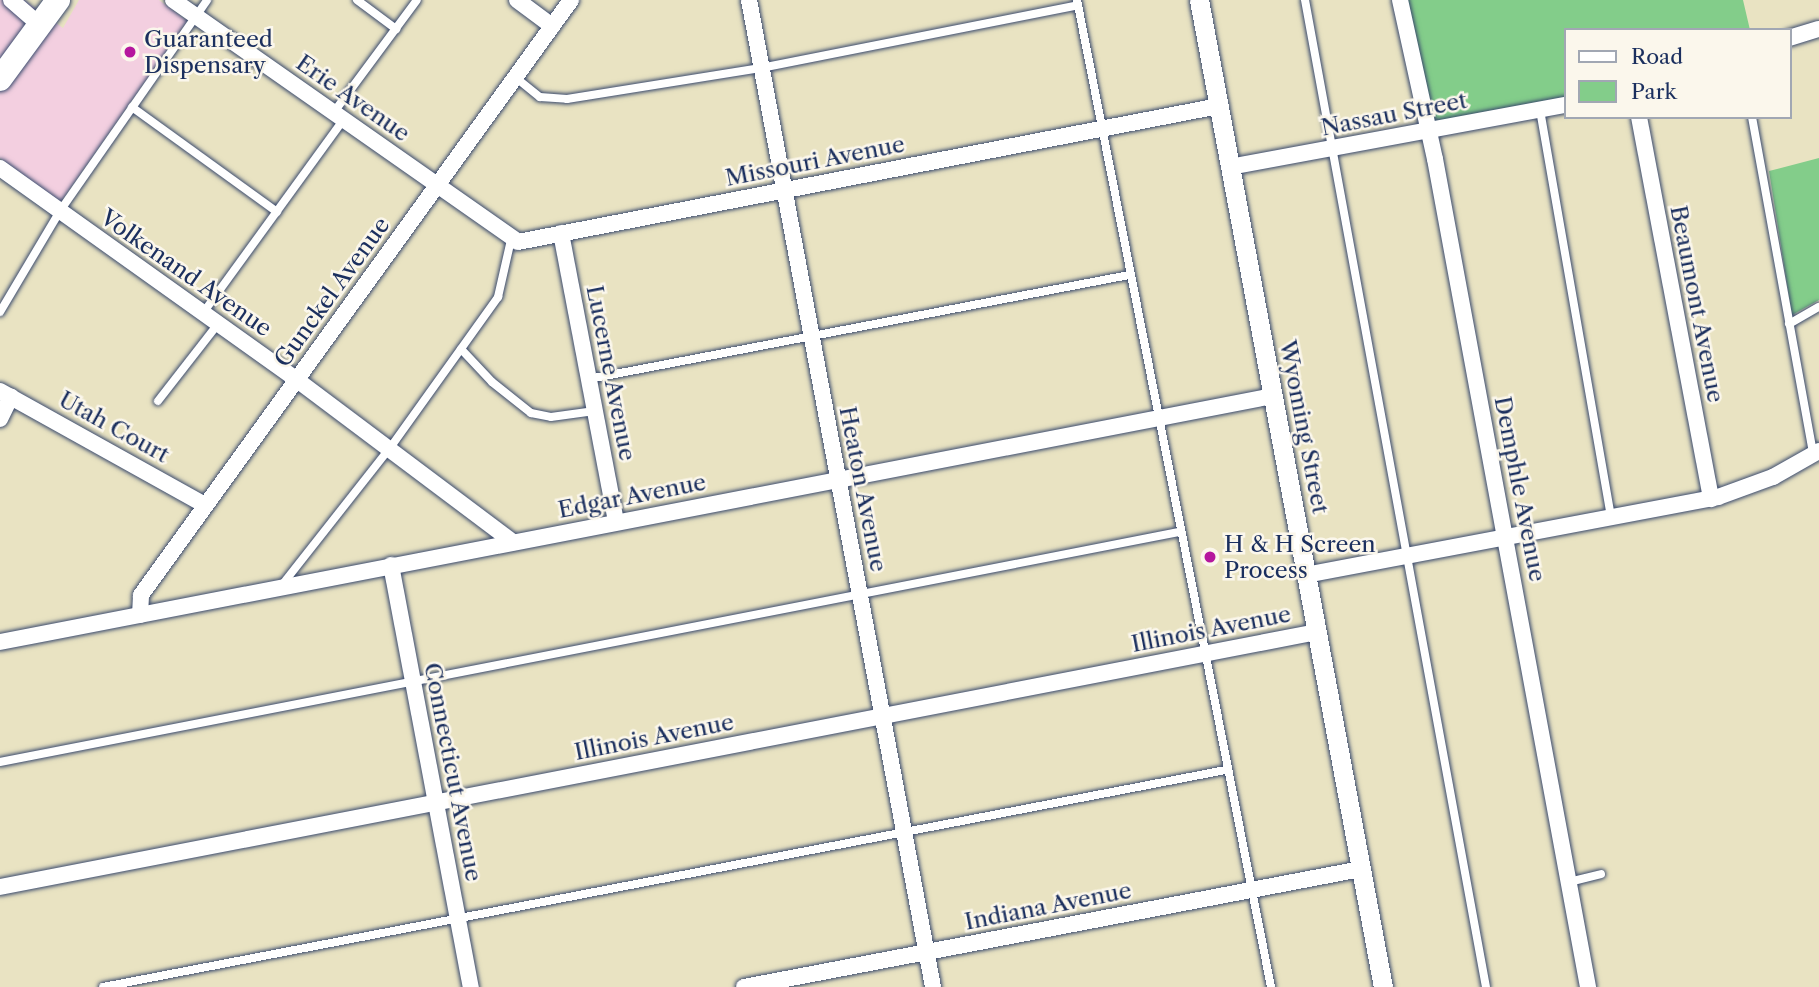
<!DOCTYPE html>
<style>
body{margin:0}
#map{position:relative;width:1819px;height:987px;overflow:hidden;background:#e9e3c2;font-family:"Libre Caslon Text",serif}
div>[style]{position:absolute}
.built>*{inset:0;background:#f3cfe0}
.green>*{inset:0;background:#83cd8a}
.roads{filter:drop-shadow(0 0 2px #3a4a6d) drop-shadow(0 0 2px #3a4a6d)}
.service>*{height:8px;margin:-4px;padding:0 4px;transform-origin:4px;border-radius:4px;background:#fff}
.minor>*{height:16px;margin:-8px;padding:0 8px;transform-origin:8px;border-radius:8px;background:#fff}
.tertiary>*{height:19px;margin:-9.5px;padding:0 9.5px;transform-origin:9.5px;border-radius:9.5px;background:#fff}
.primary>*{height:24px;margin:-12px;padding:0 12px;transform-origin:12px;border-radius:12px;background:#fff}
.dots>*{width:19px;height:19px;translate:-50% -50%;box-sizing:border-box;border:4px solid #fbf7ec;border-radius:50%}
span{translate:-50% -50%;white-space:nowrap;text-align:center;line-height:1.15;-webkit-text-stroke:5px #fbf7ec;paint-order:stroke}
.poi-label{font-size:23px;color:#1b2f5e}
.left{translate:0 -50%;text-align:left}
.street-label{font-size:23px;color:#1b2f5e}
.legend{position:absolute;left:1564px;top:28px;width:228px;height:91px;box-sizing:border-box;background:#fbf7ec;border:2px solid #a1a7b3;margin:0;padding:9px 12px;list-style:none;font-size:21px;color:#1b2f5e}
.legend li{display:flex;align-items:center;gap:14px;height:35px}
.legend b{width:35px;border:2px solid #a1a7b3}
</style>
<div id="map">
<div class="built">
<div style="clip-path:polygon(0 0,24px 0,63px 28px,79px 0,159px 0,187px 21px,59px 204px,0 158px)"></div>
</div>
<div class="green">
<div style="clip-path:polygon(1400px 0,1743px 0,1750px 30px,1565px 30px,1565px 105px,1426px 131px)"></div>
<div style="clip-path:polygon(1819px 158px,1819px 300px,1792px 315px,1769px 171px)"></div>
</div>
<div class="roads">
<div class="service">
<div style="left:357px;top:0;width:49px;rotate:36.6deg"></div>
<div style="left:1077px;top:0;width:1006px;rotate:78.88deg"></div>
<div style="left:1305px;top:0;width:1003px;rotate:79.61deg"></div>
<div style="left:515px;top:77px;width:32px;rotate:39deg"></div>
<div style="left:540px;top:97px;width:27px;rotate:4deg"></div>
<div style="left:567px;top:99px;width:196px;rotate:-9.1deg"></div>
<div style="left:761px;top:68px;width:323px;rotate:-11.2deg"></div>
<div style="left:132px;top:107px;width:179px;rotate:35.9deg"></div>
<div style="left:1540px;top:110px;width:414px;rotate:80.1deg"></div>
<div style="left:334px;top:112px;width:139px;rotate:-53.5deg"></div>
<div style="left:1752px;top:117px;width:342px;rotate:79.7deg"></div>
<div style="left:0;top:312px;width:117px;rotate:-59.3deg"></div>
<div style="left:60px;top:211px;width:257px;rotate:-55.1deg"></div>
<div style="left:203px;top:313px;width:240px;rotate:-54deg"></div>
<div style="left:1789px;top:324px;width:34px;rotate:-30deg"></div>
<div style="left:461px;top:349px;width:45px;rotate:46.8deg"></div>
<div style="left:492px;top:382px;width:50px;rotate:38.5deg"></div>
<div style="left:531px;top:413px;width:20px;rotate:11deg"></div>
<div style="left:551px;top:417px;width:44px;rotate:-7.8deg"></div>
<div style="left:589px;top:379px;width:550px;rotate:-10.9deg"></div>
<div style="left:158px;top:401px;width:98px;rotate:-52.1deg"></div>
<div style="left:282px;top:585px;width:174px;rotate:-51.8deg"></div>
<div style="left:390px;top:448px;width:186px;rotate:-54.4deg"></div>
<div style="left:498px;top:297px;width:58px;rotate:-77.2deg"></div>
<div style="left:0;top:762px;width:1201px;rotate:-11.04deg"></div>
<div style="left:1569px;top:882px;width:33px;rotate:-14deg"></div>
<div style="left:103px;top:987px;width:1144px;rotate:-10.94deg"></div>
</div>
<div class="minor">
<div style="left:11px;top:0;width:38px;rotate:41deg"></div>
<div style="left:173px;top:0;width:421px;rotate:35deg"></div>
<div style="left:518px;top:242px;width:714px;rotate:-10.98deg"></div>
<div style="left:517px;top:0;width:44px;rotate:36.6deg"></div>
<div style="left:749px;top:0;width:1004px;rotate:79.44deg"></div>
<div style="left:1400px;top:0;width:163px;rotate:77.6deg"></div>
<div style="left:1435px;top:159px;width:842px;rotate:79.53deg"></div>
<div style="left:1789px;top:38px;width:31px;rotate:-17deg"></div>
<div style="left:1639px;top:117px;width:389px;rotate:79.3deg"></div>
<div style="left:1230px;top:167px;width:341px;rotate:-10.5deg"></div>
<div style="left:0;top:168px;width:365px;rotate:35.5deg"></div>
<div style="left:297px;top:380px;width:270px;rotate:36.9deg"></div>
<div style="left:561px;top:233px;width:294px;rotate:79.2deg"></div>
<div style="left:0;top:391px;width:235px;rotate:29.1deg"></div>
<div style="left:0;top:419px;width:25px;rotate:-64deg"></div>
<div style="left:391px;top:565px;width:430px;rotate:79.3deg"></div>
<div style="left:1306px;top:575px;width:419px;rotate:-10.7deg"></div>
<div style="left:1718px;top:497px;width:59px;rotate:-20deg"></div>
<div style="left:1773px;top:477px;width:53px;rotate:-29.5deg"></div>
<div style="left:140px;top:615px;width:20px;rotate:-87deg"></div>
<div style="left:141px;top:595px;width:734px;rotate:-54.14deg"></div>
<div style="left:0;top:642px;width:1297px;rotate:-10.94deg"></div>
<div style="left:0;top:887px;width:1341px;rotate:-10.96deg"></div>
<div style="left:744px;top:987px;width:628px;rotate:-10.83deg"></div>
</div>
<div class="tertiary">
<div style="left:1199px;top:0;width:1004px;rotate:79.44deg"></div>
</div>
<div class="primary">
<div style="left:0;top:79px;width:98px;rotate:-53.7deg"></div>
</div>
</div>
<div class="dots">
<div style="left:130px;top:52px;background:#b5179e"></div>
<div style="left:1210px;top:557px;background:#b5179e"></div>
</div>
<div class="poi-label">
<span class="left" style="left:144px;top:52px">Guaranteed<br>Dispensary</span>
<span class="left" style="left:1224px;top:557px">H &amp; H Screen<br>Process</span>
</div>
<div class="street-label">
<span style="left:353px;top:98px;rotate:35deg">Erie Avenue</span>
<span style="left:1394px;top:114px;rotate:-11deg">Nassau Street</span>
<span style="left:815px;top:161px;rotate:-11deg">Missouri Avenue</span>
<span style="left:186px;top:273px;rotate:35deg">Volkenand Avenue</span>
<span style="left:332px;top:292px;rotate:-54deg">Gunckel Avenue</span>
<span style="left:1697px;top:304px;rotate:79deg">Beaumont Avenue</span>
<span style="left:611px;top:373px;rotate:79deg">Lucerne Avenue</span>
<span style="left:114px;top:427px;rotate:29deg">Utah Court</span>
<span style="left:1304px;top:427px;rotate:79deg">Wyoming Street</span>
<span style="left:863px;top:489px;rotate:79deg">Heaton Avenue</span>
<span style="left:1520px;top:489px;rotate:79deg">Demphle Avenue</span>
<span style="left:632px;top:496px;rotate:-11deg">Edgar Avenue</span>
<span style="left:1211px;top:629px;rotate:-11deg">Illinois Avenue</span>
<span style="left:654px;top:737px;rotate:-11deg">Illinois Avenue</span>
<span style="left:453px;top:772px;rotate:79deg">Connecticut Avenue</span>
<span style="left:1048px;top:906px;rotate:-11deg">Indiana Avenue</span>
</div>
<ul class="legend">
<li><b style="height:9px;background:#fff"></b>Road</li>
<li><b style="height:19px;background:#83cd8a"></b>Park</li>
</ul>
</div>
